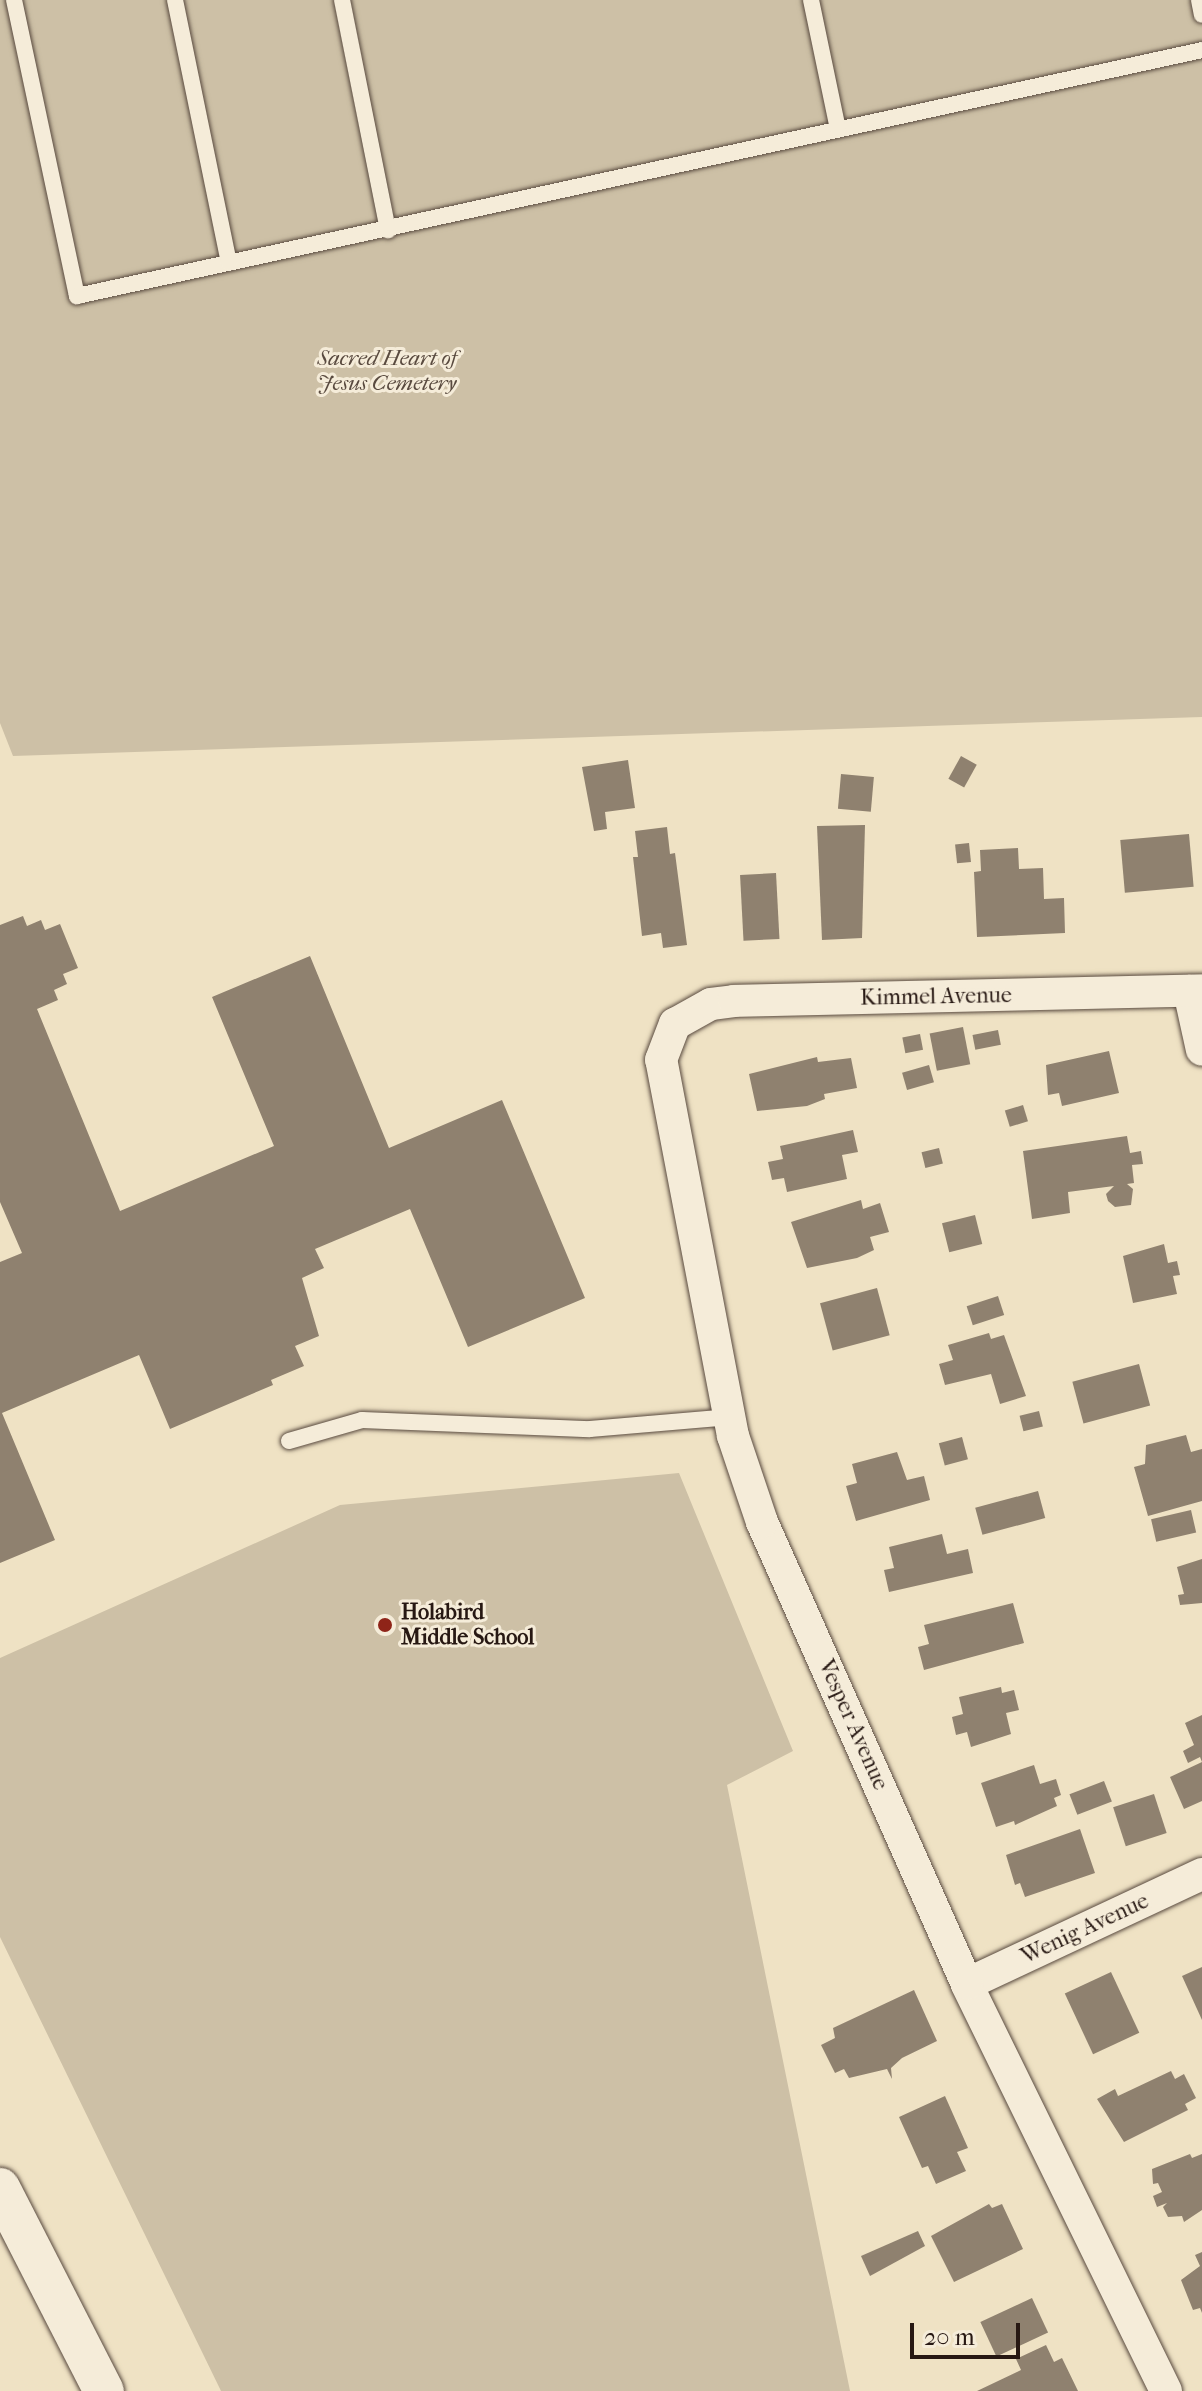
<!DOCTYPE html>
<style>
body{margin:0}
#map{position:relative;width:1202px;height:2391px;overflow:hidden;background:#efe2c4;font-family:"IM FELL French Canon",serif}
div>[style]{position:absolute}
.green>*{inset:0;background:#cdc0a6}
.building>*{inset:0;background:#8f816f;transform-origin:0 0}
.roads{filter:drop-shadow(0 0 2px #594a3f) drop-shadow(0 0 2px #594a3f)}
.service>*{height:16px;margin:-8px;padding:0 8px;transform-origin:8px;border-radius:8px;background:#f5ecd9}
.minor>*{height:32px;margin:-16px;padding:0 16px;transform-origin:16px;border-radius:16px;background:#f5ecd9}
.tertiary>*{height:40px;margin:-20px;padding:0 20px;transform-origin:20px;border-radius:20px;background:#f5ecd9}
.dots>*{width:22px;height:22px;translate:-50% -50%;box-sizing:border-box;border:4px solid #f5ecd9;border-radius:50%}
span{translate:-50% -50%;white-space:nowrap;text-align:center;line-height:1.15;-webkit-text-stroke:6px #f5ecd9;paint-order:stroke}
.park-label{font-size:22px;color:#594a3f;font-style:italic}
.street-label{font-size:22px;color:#271813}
.poi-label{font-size:22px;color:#271813;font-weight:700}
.left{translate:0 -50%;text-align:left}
.scale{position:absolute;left:910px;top:2323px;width:110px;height:36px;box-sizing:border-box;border:4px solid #271813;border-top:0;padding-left:10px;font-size:24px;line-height:28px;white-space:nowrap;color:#271813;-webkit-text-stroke:6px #f5ecd9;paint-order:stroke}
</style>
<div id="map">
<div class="green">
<div style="clip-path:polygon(0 0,1202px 0,1202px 717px,13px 756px,0 723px)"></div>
<div style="clip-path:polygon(679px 1473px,793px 1751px,727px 1785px,850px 2391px,221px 2391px,0 1937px,0 1658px,340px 1505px)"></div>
</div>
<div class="building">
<div style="left:961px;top:756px;width:18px;height:26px;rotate:29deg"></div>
<div style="clip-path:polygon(628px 760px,635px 808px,605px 812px,607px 829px,594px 831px,582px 767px)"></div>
<div style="left:841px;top:774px;width:33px;height:35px;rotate:5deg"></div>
<div style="clip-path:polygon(865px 825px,862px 938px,822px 940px,817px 826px)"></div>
<div style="clip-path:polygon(667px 827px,670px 854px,675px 853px,687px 945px,663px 948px,661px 933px,642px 936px,633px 857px,638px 857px,635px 831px)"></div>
<div style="left:1189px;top:834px;width:53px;height:69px;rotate:85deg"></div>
<div style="left:969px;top:843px;width:19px;height:14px;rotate:84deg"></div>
<div style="clip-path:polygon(1018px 848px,1019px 869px,1043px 868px,1044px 899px,1064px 898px,1065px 933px,977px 937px,974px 872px,981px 871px,980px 850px)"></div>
<div style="left:776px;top:873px;width:66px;height:36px;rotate:87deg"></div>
<div style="clip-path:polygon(23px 916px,27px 926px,41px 920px,45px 930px,60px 924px,78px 968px,63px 974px,67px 984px,54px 990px,58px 1000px,37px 1009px,120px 1211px,274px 1146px,212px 997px,310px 956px,389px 1148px,502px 1100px,585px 1298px,468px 1347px,410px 1209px,315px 1249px,324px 1268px,302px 1278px,319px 1336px,295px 1346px,304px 1366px,271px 1380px,273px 1385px,170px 1429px,139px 1355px,2px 1413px,55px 1540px,0 1563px,0 1262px,22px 1253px,0 1202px,0 925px)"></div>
<div style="left:963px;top:1027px;width:38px;height:34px;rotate:79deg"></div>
<div style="left:998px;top:1030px;width:15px;height:26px;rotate:79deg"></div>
<div style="left:920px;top:1034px;width:16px;height:18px;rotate:79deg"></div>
<div style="clip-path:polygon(1109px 1051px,1119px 1093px,1062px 1106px,1059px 1093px,1048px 1095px,1046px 1065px)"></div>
<div style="clip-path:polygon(817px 1057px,818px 1062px,851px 1058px,857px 1088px,824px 1094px,825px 1099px,807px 1106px,757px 1111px,749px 1074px)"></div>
<div style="left:929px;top:1065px;width:18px;height:28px;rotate:74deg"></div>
<div style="left:1023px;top:1105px;width:17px;height:19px;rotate:73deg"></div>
<div style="clip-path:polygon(853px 1130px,858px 1152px,842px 1155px,847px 1179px,787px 1192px,784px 1178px,772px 1180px,768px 1162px,783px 1159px,780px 1146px)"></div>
<div style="clip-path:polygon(1127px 1136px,1130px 1153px,1141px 1151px,1143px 1164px,1132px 1165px,1134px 1183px,1127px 1184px,1133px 1189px,1131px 1205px,1115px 1207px,1108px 1201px,1106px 1194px,1114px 1186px,1068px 1192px,1070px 1213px,1032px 1219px,1023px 1151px)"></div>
<div style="left:939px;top:1148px;width:16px;height:18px;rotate:76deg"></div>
<div style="clip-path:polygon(861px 1200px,863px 1209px,880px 1203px,889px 1232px,870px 1237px,874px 1250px,857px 1258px,807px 1268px,791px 1222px)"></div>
<div style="left:975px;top:1215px;width:30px;height:34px;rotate:76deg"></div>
<div style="clip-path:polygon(1164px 1244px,1168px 1263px,1177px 1261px,1180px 1275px,1173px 1276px,1177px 1294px,1133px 1303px,1123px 1256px)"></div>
<div style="left:877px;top:1288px;width:49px;height:59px;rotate:75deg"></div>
<div style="left:998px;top:1296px;width:20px;height:33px;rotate:72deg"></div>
<div style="clip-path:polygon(989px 1333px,991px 1339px,1004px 1335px,1026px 1396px,1000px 1404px,991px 1374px,945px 1385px,939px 1364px,953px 1360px,948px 1345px)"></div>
<div style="left:1139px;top:1364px;width:43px;height:69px;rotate:75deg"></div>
<div style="left:1039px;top:1411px;width:16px;height:20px;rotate:76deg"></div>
<div style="clip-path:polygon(1186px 1435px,1191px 1452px,1202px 1449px,1202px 1501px,1148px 1516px,1134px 1467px,1145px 1464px,1146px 1445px)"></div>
<div style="left:962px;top:1437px;width:23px;height:24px;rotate:75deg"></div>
<div style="clip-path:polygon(897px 1452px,907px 1480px,924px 1476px,930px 1500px,856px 1521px,846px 1486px,857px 1483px,852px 1464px)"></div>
<div style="left:1038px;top:1491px;width:28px;height:65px;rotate:75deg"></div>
<div style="left:1191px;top:1510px;width:23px;height:41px;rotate:77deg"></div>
<div style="clip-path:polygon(942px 1534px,947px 1554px,968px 1549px,973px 1573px,889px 1592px,884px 1570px,894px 1568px,889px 1547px)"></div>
<div style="clip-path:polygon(1202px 1559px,1202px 1603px,1180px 1605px,1178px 1595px,1184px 1594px,1177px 1567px)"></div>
<div style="clip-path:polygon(1013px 1603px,1024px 1643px,924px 1670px,918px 1647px,929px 1644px,924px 1625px)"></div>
<div style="clip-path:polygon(1001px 1687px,1002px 1693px,1014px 1690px,1019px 1710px,1006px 1713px,1011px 1734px,971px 1747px,967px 1732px,956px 1735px,952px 1717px,963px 1714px,959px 1697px)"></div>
<div style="clip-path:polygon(1202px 1715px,1202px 1801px,1184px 1809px,1170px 1777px,1202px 1762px,1200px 1757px,1188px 1763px,1183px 1751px,1194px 1745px,1185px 1723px)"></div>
<div style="clip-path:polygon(1034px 1765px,1040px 1784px,1056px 1779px,1061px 1795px,1054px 1798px,1057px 1806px,1015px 1825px,1014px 1821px,996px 1827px,981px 1783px)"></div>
<div style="left:1104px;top:1781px;width:22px;height:37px;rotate:69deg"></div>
<div style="left:1154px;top:1794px;width:41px;height:43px;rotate:72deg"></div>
<div style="clip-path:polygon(1080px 1829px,1095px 1873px,1025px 1897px,1020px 1883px,1015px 1885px,1006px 1855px)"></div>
<div style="clip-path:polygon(1202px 1967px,1202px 2020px,1182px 1976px)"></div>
<div style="left:1111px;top:1972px;width:67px;height:51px;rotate:65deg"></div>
<div style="clip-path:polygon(914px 1990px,937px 2041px,902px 2058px,891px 2068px,892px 2079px,887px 2069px,849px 2078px,844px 2069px,835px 2073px,821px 2045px,835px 2038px,833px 2028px)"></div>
<div style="clip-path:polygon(1171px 2071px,1175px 2079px,1184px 2074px,1196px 2098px,1185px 2104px,1188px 2110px,1124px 2142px,1097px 2099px,1115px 2089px,1118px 2096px)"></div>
<div style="clip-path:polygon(945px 2096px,968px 2148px,957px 2152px,966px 2171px,936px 2184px,928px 2166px,922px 2168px,899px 2117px)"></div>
<div style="clip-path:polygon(1190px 2154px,1192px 2158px,1202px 2154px,1202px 2210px,1184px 2222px,1182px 2216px,1168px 2217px,1163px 2207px,1167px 2203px,1157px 2207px,1153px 2196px,1162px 2192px,1158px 2183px,1153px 2184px,1152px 2169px)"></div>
<div style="clip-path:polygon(989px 2204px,992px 2208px,1002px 2204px,1023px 2249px,954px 2282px,931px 2236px)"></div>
<div style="clip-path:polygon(918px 2231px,925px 2246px,870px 2276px,861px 2256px)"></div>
<div style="clip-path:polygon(1202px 2252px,1202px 2313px,1200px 2308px,1193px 2310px,1181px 2280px,1200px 2266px,1195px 2255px)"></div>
<div style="left:1032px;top:2298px;width:38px;height:57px;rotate:65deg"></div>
<div style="clip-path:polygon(1046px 2345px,1054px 2362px,1062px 2358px,1078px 2391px,977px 2391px,1021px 2370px,1016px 2359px)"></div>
</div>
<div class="roads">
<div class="service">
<div style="left:14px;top:0;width:303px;rotate:78deg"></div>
<div style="left:77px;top:296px;width:1152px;rotate:-12.33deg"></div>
<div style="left:175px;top:0;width:268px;rotate:78.4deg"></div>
<div style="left:342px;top:0;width:235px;rotate:78.7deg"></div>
<div style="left:811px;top:0;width:132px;rotate:78.2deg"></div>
<div style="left:1199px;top:0;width:15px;rotate:79deg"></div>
<div style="left:289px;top:1441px;width:76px;rotate:-16deg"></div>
<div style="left:362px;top:1420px;width:228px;rotate:2.3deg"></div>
<div style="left:590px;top:1429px;width:141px;rotate:-4.9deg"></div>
</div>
<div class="minor">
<div style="left:1189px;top:991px;width:60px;rotate:77.6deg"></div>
<div style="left:967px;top:1984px;width:259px;rotate:-25.1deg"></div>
<div style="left:1166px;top:2391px;width:453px;rotate:-116.1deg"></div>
<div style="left:967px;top:1984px;width:505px;rotate:-113.93deg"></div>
<div style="left:762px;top:1522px;width:91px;rotate:-108.6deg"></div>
<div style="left:733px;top:1436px;width:383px;rotate:-100.8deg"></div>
<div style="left:661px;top:1060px;width:39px;rotate:-69deg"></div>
<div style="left:675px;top:1024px;width:41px;rotate:-29.1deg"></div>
<div style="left:711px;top:1004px;width:23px;rotate:-7deg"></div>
<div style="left:734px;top:1001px;width:468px;rotate:-1.3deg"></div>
</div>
<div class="tertiary">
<div style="left:0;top:2188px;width:228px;rotate:62.9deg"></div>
</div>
</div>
<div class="dots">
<div style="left:385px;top:1625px;background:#8f2418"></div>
</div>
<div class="park-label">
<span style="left:387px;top:371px">Sacred Heart of<br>Jesus Cemetery</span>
</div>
<div class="street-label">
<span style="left:936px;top:997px;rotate:-1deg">Kimmel Avenue</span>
<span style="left:853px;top:1725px;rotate:66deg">Vesper Avenue</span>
<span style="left:1085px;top:1929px;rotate:-25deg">Wenig Avenue</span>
</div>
<div class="poi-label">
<span class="left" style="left:401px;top:1625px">Holabird<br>Middle School</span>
</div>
<div class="scale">20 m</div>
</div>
